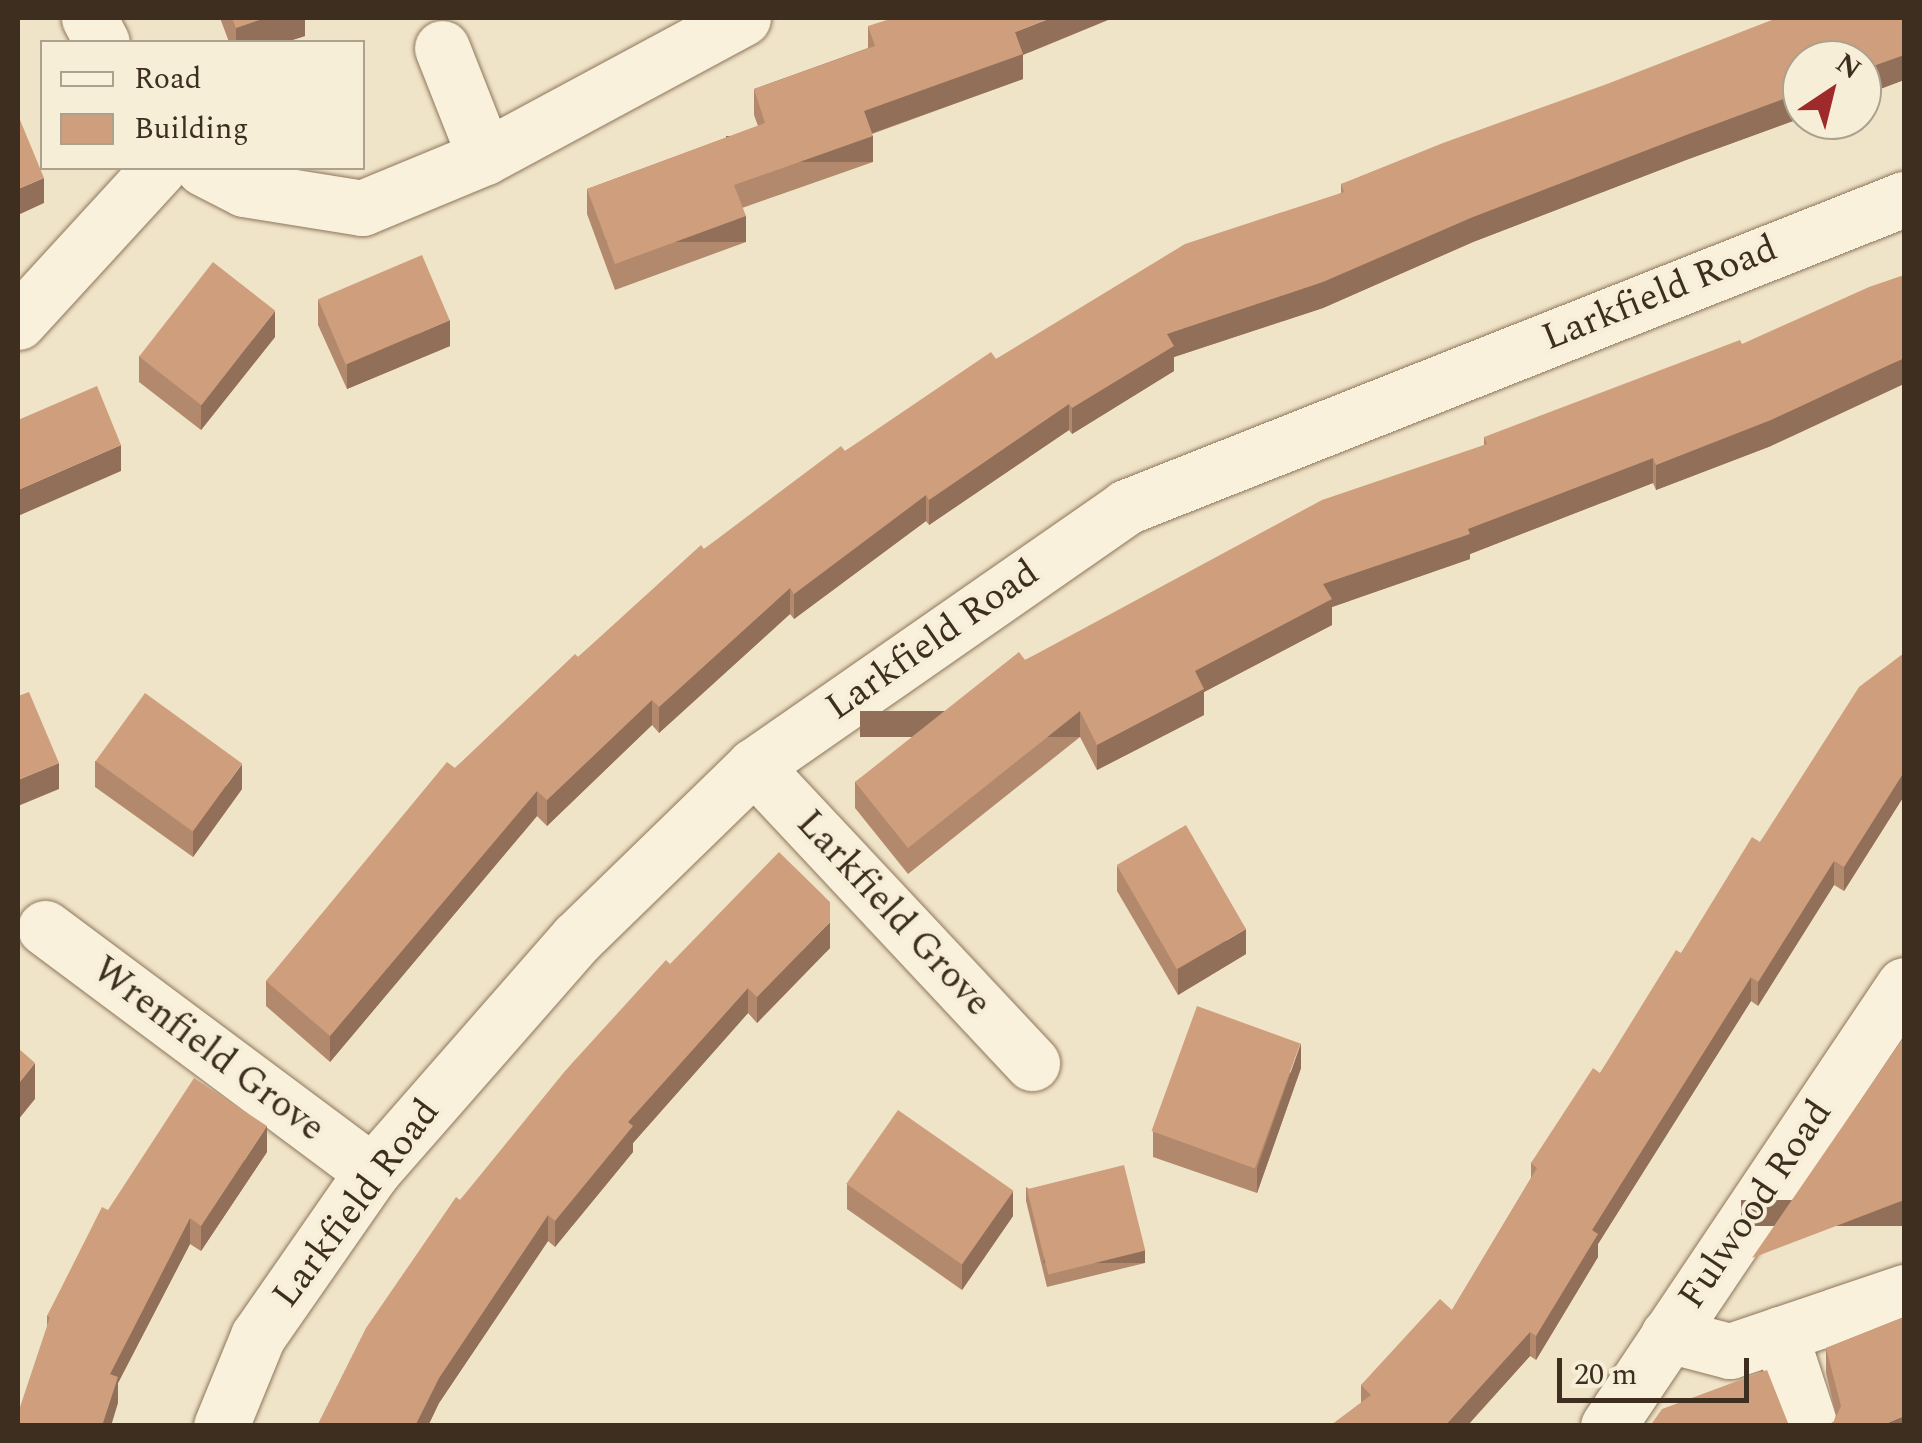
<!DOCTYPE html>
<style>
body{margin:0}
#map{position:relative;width:1922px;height:1443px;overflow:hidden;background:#f0e4c8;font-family:Spectral,serif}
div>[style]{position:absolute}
.roads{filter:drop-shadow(0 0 2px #8d765c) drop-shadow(0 0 2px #8d765c)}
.minor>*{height:55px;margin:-27.5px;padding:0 27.5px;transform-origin:27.5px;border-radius:27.5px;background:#faf1dc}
.wall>*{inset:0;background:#b2896c}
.shaded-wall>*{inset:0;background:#916f58;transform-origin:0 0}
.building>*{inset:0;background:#cf9f7d;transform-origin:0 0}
span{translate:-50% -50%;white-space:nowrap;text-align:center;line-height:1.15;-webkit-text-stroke:8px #f7eed8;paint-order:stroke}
.street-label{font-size:38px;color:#3d2e20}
.frame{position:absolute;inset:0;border:20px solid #3d2e20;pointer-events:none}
.legend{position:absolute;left:40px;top:40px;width:325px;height:130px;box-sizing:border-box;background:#f7eed8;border:2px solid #ada18e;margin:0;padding:12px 18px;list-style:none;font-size:30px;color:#3d2e20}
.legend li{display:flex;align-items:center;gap:20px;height:50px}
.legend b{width:50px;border:2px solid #ada18e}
.north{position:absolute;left:1782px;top:40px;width:100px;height:100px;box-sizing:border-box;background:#f7eed8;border:2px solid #ada18e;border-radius:50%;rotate:35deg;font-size:28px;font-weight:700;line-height:40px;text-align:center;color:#3d2e20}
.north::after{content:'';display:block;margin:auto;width:35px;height:45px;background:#9e2a2b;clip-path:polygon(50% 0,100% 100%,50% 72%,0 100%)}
.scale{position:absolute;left:1557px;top:1358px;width:192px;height:45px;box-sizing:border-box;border:5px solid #3d2e20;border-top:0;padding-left:12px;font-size:30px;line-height:35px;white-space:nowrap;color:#3d2e20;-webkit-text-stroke:8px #f7eed8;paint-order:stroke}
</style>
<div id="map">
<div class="roads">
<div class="minor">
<div style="left:89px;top:18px;width:27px;rotate:62deg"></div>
<div style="left:442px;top:48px;width:117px;rotate:68.5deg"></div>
<div style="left:203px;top:168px;width:46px;rotate:27.1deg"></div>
<div style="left:244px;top:189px;width:120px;rotate:9.1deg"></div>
<div style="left:362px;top:208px;width:133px;rotate:-22.5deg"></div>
<div style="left:485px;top:157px;width:293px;rotate:-28.3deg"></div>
<div style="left:18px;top:322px;width:209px;rotate:-47.5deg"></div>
<div style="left:754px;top:766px;width:407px;rotate:46.9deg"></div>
<div style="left:45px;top:928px;width:408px;rotate:36.7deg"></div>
<div style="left:1780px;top:1334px;width:97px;rotate:71.9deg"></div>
<div style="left:1668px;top:1335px;width:64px;rotate:14.5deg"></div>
<div style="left:1730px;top:1351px;width:184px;rotate:-18.7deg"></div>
<div style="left:221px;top:1426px;width:97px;rotate:-67.7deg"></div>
<div style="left:258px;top:1336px;width:200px;rotate:-55.2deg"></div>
<div style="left:372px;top:1172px;width:311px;rotate:-48.8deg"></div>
<div style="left:577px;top:938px;width:247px;rotate:-44.2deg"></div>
<div style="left:754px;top:766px;width:453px;rotate:-34.8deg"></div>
<div style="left:1126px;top:507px;width:837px;rotate:-21.6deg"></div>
<div style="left:1608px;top:1426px;width:531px;rotate:-56.13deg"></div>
</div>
</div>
<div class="wall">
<div style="clip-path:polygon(220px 18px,305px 18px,305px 36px,286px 42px,229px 42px)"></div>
<div style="clip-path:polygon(1904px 18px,1904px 80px,1686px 160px,1473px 242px,1323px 308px,1174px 357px,1174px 371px,1072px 434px,1069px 430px,929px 525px,926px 521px,794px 619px,790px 614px,659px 733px,652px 725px,547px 826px,537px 816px,330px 1062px,266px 1006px,266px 981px,455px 768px,578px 657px,704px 549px,845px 451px,996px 359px,1341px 193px,1341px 184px)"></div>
<div style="clip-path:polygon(868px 26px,1023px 55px,1023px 79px,872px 134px,873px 162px,742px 208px,746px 242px,615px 290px,587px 214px,587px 189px,758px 126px,754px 115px,754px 89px,868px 48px)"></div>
<div style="clip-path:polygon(318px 300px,450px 346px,347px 389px,318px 325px)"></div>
<div style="clip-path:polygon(275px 337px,201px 430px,139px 382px,139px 356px)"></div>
<div style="clip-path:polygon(1484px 437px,1771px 446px,1656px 490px,1653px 483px,1470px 554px,1470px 559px,1332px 607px,1332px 625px,1204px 692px,1204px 715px,1097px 770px,1080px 737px,908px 874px,855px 808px,855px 782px,1025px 660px,1484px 445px)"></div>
<div style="clip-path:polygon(1904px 653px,1904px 796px,1844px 891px,1834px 885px,1758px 1006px,1751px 1001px,1598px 1244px,1598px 1257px,1536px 1360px,1530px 1356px,1467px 1426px,1330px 1426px,1361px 1403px,1361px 1385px,1452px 1310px,1531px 1178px,1531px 1163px,1600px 1073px,1681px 953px,1760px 842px)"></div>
<div style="clip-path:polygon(95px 761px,242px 789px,193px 857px,95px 787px)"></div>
<div style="clip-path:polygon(1117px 866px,1246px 954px,1178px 995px,1117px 891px)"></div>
<div style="clip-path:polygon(830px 948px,757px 1023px,748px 1013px,633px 1143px,633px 1152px,555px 1247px,548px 1241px,439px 1403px,428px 1426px,317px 1426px,460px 1200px,670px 964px)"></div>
<div style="clip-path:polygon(1301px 1068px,1257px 1193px,1153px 1157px,1153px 1131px)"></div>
<div style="clip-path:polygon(267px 1152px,201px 1251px,190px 1244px,118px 1383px,118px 1403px,47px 1327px,47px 1316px,108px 1210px)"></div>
<div style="clip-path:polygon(847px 1184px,1013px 1216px,962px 1290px,847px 1209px)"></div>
<div style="clip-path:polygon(1026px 1187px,1145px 1263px,1047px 1287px,1026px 1201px)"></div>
<div style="clip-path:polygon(1904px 1317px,1834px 1421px,1836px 1415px,1826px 1373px,1826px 1348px)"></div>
</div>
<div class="shaded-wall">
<div style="clip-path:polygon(265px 18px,305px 18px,305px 36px,286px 42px,236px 42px,236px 28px)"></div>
<div style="clip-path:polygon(1051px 18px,1113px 18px,1023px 55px,1023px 79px,864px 136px,864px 111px,1015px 32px)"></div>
<div style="clip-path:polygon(1904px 55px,1904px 80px,1862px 96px,1862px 70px)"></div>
<div style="clip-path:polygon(1802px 92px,1802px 118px,1686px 160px,1473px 242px,1323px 308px,1174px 357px,1174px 371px,1072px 434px,1072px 408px,1167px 334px,1686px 135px)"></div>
<div style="left:873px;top:136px;width:26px;height:147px;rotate:90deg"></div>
<div style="clip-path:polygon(44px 178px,44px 203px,18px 215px,18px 189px)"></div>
<div style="left:746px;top:216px;width:26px;height:140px;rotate:90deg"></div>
<div style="clip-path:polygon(275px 311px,275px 337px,201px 430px,201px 405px)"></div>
<div style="clip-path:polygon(450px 320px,450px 346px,347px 389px,347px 364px)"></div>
<div style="clip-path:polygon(1904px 358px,1904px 384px,1771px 446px,1656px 490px,1656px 465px)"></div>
<div style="clip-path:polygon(1069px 404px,1069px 430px,929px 525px,929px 500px)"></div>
<div style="clip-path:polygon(121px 445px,121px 471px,18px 516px,18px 490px)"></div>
<div style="clip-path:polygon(1653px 458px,1653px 483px,1470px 554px,1470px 559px,1332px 607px,1332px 625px,1204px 692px,1204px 715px,1097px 770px,1097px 745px,1195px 671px,1323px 584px)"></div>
<div style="clip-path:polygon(926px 495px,926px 521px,794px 619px,794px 594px)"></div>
<div style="clip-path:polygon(790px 588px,790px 614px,659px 733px,659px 707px)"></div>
<div style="clip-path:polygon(652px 700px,652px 725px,547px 826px,547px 800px)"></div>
<div style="left:1080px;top:711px;width:26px;height:220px;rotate:90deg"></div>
<div style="clip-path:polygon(59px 763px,59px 789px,18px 806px,18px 780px)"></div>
<div style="clip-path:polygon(242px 764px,242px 789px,193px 857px,193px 831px)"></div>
<div style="clip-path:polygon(1904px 772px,1904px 796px,1844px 891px,1844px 867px)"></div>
<div style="clip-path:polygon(537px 791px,537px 816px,330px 1062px,330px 1036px)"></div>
<div style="clip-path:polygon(1834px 861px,1834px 885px,1758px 1006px,1758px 982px)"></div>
<div style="clip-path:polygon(830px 922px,830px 948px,757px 1023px,757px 997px)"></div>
<div style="clip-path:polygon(1246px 929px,1246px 954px,1178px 995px,1178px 969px)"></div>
<div style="clip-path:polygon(1751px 977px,1751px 1001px,1598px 1244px,1598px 1257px,1536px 1360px,1536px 1336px,1592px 1230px)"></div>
<div style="clip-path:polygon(748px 988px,748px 1013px,633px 1143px,633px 1152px,555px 1247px,555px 1221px,628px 1122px)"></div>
<div style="clip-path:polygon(1301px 1043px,1301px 1068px,1257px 1193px,1257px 1168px)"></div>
<div style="clip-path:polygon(35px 1063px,35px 1099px,18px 1120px,18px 1084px)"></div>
<div style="clip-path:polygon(267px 1126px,267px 1152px,201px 1251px,201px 1226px)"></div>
<div style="clip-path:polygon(1013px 1191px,1013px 1216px,962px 1290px,962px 1264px)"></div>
<div style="left:1904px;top:1200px;width:26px;height:163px;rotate:90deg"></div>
<div style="clip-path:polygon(548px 1215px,548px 1241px,439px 1403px,428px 1426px,415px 1426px,439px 1378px)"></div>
<div style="clip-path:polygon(190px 1218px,190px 1244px,118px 1383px,118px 1403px,111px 1426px,102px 1426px,110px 1374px)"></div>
<div style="left:1145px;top:1250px;width:13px;height:101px;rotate:90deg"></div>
<div style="clip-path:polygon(1530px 1332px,1530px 1356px,1467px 1426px,1445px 1426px)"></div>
<div style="clip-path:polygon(1904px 1416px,1904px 1426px,1880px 1426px)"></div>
</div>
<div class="building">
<div style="clip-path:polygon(232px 18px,265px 18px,236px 28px)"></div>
<div style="clip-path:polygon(893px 18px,1051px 18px,1015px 32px,1023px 54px,864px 111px,873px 136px,734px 185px,746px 216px,615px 264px,587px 189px,765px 123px,754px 89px,875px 46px,868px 26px)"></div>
<div style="clip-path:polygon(1777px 18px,1904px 18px,1904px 55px,1862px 70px,1862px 60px,1802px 60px,1802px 92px,1686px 135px,1473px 217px,1323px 282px,1167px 334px,1174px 346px,1072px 408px,1069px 404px,929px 500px,926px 495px,794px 594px,790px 588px,659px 707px,652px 700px,547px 800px,537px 791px,330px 1036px,266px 981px,447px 762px,455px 768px,575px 654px,578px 657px,701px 545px,704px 549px,841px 446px,845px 451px,991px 352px,996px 359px,1185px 244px,1344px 192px,1341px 184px,1443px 143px,1607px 84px)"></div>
<div style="clip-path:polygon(18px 115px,44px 178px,18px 189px)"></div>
<div style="left:422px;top:255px;width:71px;height:113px;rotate:67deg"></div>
<div style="left:213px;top:262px;width:79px;height:120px;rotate:38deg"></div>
<div style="clip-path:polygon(1904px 275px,1904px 358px,1771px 420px,1656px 465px,1653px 458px,1468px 529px,1470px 534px,1323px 584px,1332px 599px,1195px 671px,1204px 689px,1097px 745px,1080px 711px,908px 848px,855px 782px,1019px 652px,1025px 660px,1322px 500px,1487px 444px,1484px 437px,1740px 340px,1742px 344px,1869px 287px)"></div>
<div style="clip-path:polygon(97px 386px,121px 445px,18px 490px,18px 420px)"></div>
<div style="clip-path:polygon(1904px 653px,1904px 772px,1844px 867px,1834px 861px,1758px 982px,1751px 977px,1592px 1230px,1598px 1234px,1536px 1336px,1530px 1332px,1445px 1426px,1330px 1426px,1371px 1395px,1361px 1385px,1440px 1299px,1452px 1310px,1537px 1168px,1531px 1163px,1593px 1068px,1600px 1073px,1676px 950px,1681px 953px,1752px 837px,1760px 842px,1859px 687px)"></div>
<div style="clip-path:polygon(29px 692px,59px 763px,18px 780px,18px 696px)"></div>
<div style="left:145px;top:693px;width:120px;height:84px;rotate:36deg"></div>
<div style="left:1186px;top:825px;width:120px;height:80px;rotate:60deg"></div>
<div style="clip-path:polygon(779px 852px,830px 902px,830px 922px,757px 997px,748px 988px,628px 1122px,633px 1126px,555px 1221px,548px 1215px,439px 1378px,415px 1426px,317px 1426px,366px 1328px,456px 1197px,460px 1200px,565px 1071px,666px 960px,670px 964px)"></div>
<div style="left:1197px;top:1006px;width:110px;height:133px;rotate:20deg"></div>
<div style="clip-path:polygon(1904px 1037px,1904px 1200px,1752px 1258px)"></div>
<div style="clip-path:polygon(18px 1048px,35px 1063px,18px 1084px)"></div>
<div style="clip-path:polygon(194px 1078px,267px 1126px,201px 1226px,190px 1218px,110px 1374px,118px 1377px,102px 1426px,18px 1426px,18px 1413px,50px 1317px,47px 1316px,102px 1207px,108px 1210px)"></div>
<div style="left:898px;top:1110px;width:141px;height:90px;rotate:35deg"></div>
<div style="left:1124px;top:1165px;width:88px;height:100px;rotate:76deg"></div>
<div style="clip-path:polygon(1904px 1317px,1904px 1416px,1880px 1426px,1827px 1426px,1834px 1421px,1841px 1406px,1826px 1348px)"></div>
<div style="clip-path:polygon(1767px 1370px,1788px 1423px,1793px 1426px,1650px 1426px,1662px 1409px)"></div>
</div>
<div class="street-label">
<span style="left:1660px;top:294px;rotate:-22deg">Larkfield Road</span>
<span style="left:933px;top:641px;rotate:-35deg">Larkfield Road</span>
<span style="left:893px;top:914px;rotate:47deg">Larkfield Grove</span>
<span style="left:208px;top:1050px;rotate:37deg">Wrenfield Grove</span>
<span style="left:357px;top:1204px;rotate:-53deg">Larkfield Road</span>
<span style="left:1756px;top:1205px;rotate:-56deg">Fulwood Road</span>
</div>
<div class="frame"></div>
<ul class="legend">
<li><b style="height:12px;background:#faf1dc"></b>Road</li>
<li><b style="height:28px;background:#cf9f7d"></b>Building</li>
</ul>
<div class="north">N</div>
<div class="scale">20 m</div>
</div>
